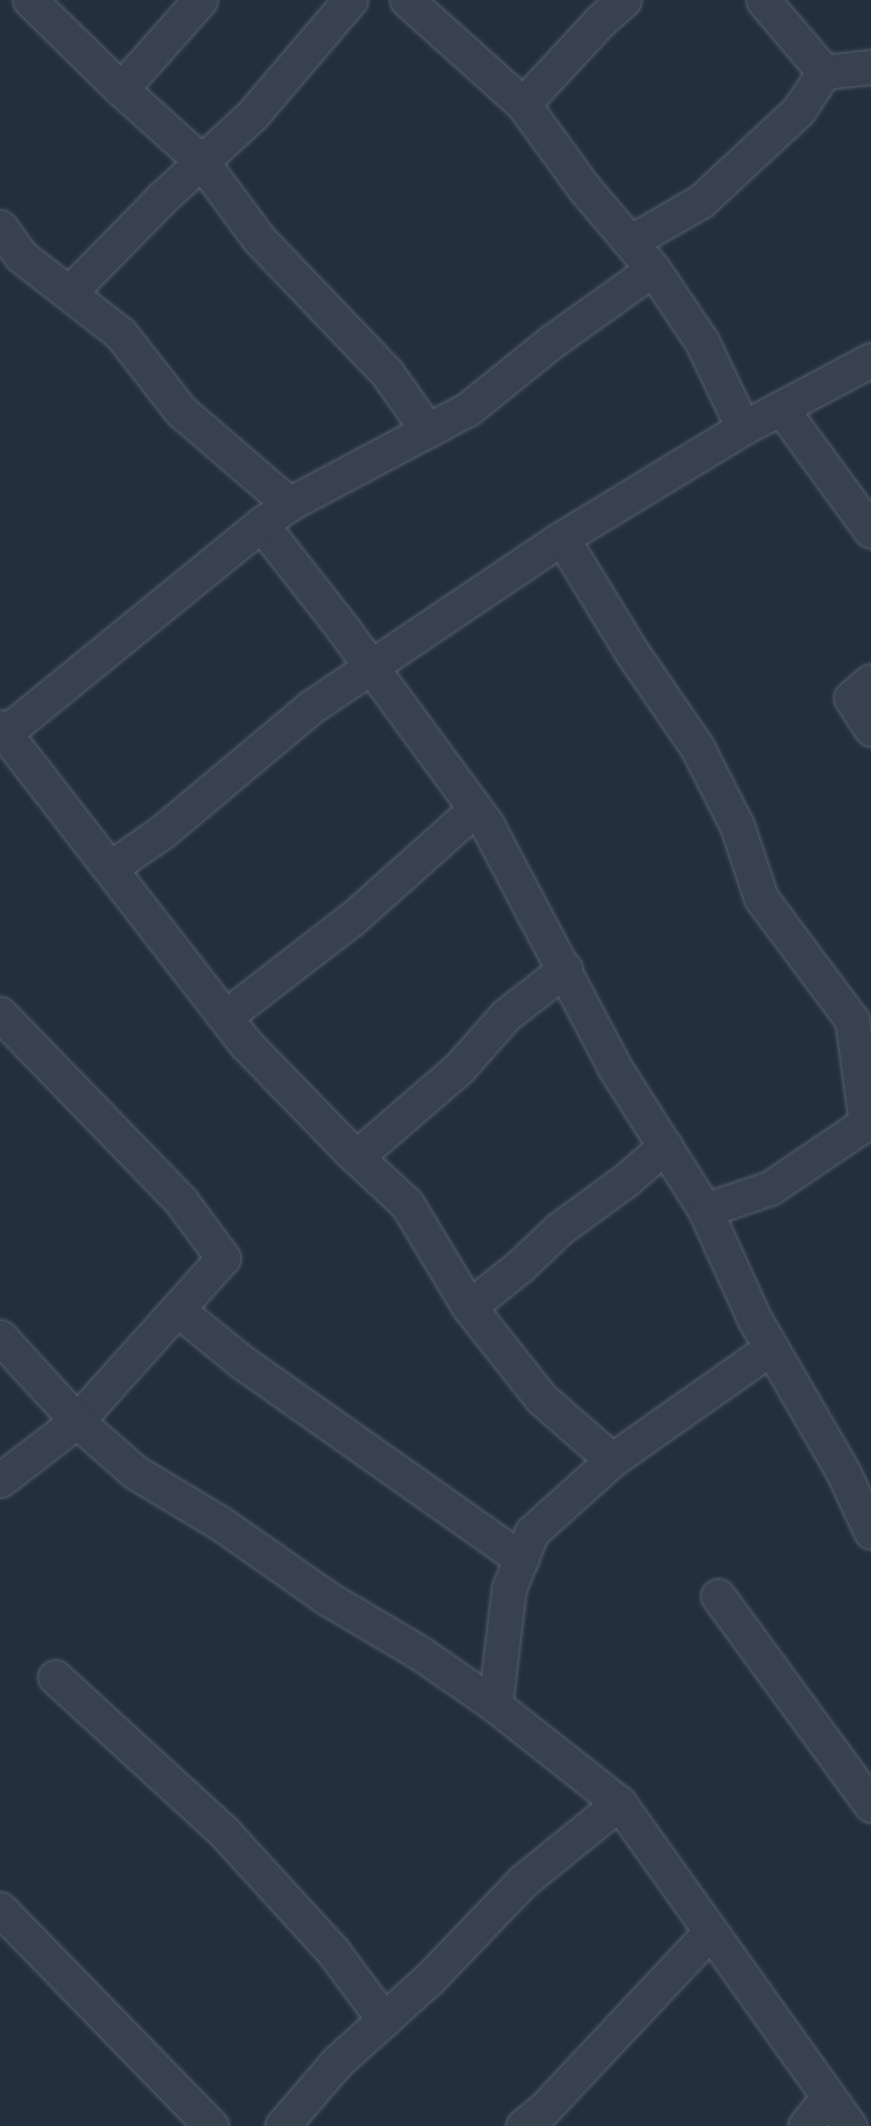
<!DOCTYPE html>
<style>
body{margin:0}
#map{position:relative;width:871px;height:2126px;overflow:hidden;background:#242f3e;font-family:"Fira Sans Condensed",sans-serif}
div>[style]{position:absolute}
.roads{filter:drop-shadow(0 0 2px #565f6c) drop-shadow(0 0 2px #565f6c)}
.minor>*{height:33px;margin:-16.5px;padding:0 16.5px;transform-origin:16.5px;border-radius:16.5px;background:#38414e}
span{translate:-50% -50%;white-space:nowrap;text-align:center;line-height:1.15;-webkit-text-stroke:4.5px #1d2633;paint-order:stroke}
</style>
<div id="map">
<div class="roads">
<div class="minor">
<div style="left:30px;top:0;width:127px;rotate:44.4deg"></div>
<div style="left:121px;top:89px;width:109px;rotate:42deg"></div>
<div style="left:202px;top:162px;width:96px;rotate:53.5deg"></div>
<div style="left:259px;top:239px;width:185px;rotate:46.3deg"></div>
<div style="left:387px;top:373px;width:70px;rotate:54.9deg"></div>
<div style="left:407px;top:0;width:156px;rotate:41.9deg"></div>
<div style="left:523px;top:104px;width:104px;rotate:54deg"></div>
<div style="left:584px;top:188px;width:106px;rotate:49.6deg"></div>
<div style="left:653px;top:269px;width:88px;rotate:56.1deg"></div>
<div style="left:702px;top:342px;width:95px;rotate:64.5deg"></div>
<div style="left:824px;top:72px;width:47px;rotate:-6.1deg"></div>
<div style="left:121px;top:89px;width:119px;rotate:-48.4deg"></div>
<div style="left:523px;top:104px;width:115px;rotate:-47.1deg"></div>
<div style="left:601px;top:20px;width:30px;rotate:-41deg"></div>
<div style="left:0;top:227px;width:36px;rotate:54deg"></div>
<div style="left:21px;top:256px;width:125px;rotate:37.9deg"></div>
<div style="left:120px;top:333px;width:99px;rotate:52deg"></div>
<div style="left:181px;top:411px;width:143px;rotate:40.7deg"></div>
<div style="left:289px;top:504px;width:34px;rotate:144deg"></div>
<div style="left:261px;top:524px;width:135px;rotate:51.9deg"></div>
<div style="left:344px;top:630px;width:242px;rotate:53.7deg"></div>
<div style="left:487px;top:825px;width:275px;rotate:62.2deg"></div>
<div style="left:615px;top:1068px;width:168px;rotate:57.6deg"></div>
<div style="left:705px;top:1210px;width:121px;rotate:65.6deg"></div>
<div style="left:755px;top:1320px;width:176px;rotate:59.9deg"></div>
<div style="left:843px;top:1472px;width:66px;rotate:65deg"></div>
<div style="left:630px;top:242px;width:82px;rotate:-30deg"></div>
<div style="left:701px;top:201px;width:132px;rotate:-42.9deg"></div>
<div style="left:798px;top:111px;width:47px;rotate:-56.3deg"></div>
<div style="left:824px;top:72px;width:94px;rotate:-130.3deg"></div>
<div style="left:69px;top:293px;width:132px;rotate:-45.6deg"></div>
<div style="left:161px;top:199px;width:125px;rotate:-42.7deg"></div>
<div style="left:253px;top:114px;width:150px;rotate:-49.6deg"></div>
<div style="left:781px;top:408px;width:152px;rotate:53.8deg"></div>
<div style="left:289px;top:504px;width:203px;rotate:-28deg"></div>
<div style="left:468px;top:409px;width:107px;rotate:-38.9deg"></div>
<div style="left:551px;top:342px;width:125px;rotate:-35.6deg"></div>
<div style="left:871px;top:681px;width:26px;rotate:140deg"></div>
<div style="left:851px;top:698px;width:37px;rotate:57deg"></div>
<div style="left:0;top:727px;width:403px;rotate:52.2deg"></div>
<div style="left:247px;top:1045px;width:146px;rotate:45.8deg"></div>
<div style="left:349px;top:1150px;width:79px;rotate:43deg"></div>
<div style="left:407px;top:1204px;width:120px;rotate:59deg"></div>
<div style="left:469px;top:1307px;width:117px;rotate:51.6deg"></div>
<div style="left:542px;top:1399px;width:93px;rotate:41.1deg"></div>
<div style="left:5px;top:733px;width:330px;rotate:-39.2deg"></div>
<div style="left:110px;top:868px;width:63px;rotate:-34.7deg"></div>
<div style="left:162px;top:832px;width:194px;rotate:-40deg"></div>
<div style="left:311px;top:707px;width:303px;rotate:-34deg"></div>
<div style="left:0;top:1014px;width:260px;rotate:45.9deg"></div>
<div style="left:181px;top:1201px;width:71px;rotate:53.6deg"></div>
<div style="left:223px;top:1258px;width:219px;rotate:131.9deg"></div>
<div style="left:77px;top:1421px;width:97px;rotate:142.5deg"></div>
<div style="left:226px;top:1016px;width:160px;rotate:-37.7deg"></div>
<div style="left:353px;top:918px;width:164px;rotate:-41.8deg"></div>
<div style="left:356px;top:1157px;width:136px;rotate:-40.8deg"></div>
<div style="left:459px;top:1068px;width:71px;rotate:-48.4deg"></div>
<div style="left:506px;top:1015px;width:75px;rotate:-37.9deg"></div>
<div style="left:705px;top:1210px;width:69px;rotate:-18.7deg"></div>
<div style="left:770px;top:1188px;width:116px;rotate:-34.1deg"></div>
<div style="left:866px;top:1123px;width:104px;rotate:-97.7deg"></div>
<div style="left:852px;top:1020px;width:152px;rotate:-126.7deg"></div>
<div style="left:761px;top:898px;width:76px;rotate:-108.4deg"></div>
<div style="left:737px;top:826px;width:89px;rotate:-116.9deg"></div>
<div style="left:697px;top:747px;width:116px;rotate:-124.5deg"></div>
<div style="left:631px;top:651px;width:132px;rotate:-121.4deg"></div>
<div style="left:562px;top:538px;width:212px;rotate:-31.3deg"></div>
<div style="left:743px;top:428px;width:145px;rotate:-28deg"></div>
<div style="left:469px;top:1307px;width:64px;rotate:-38.7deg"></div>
<div style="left:519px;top:1267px;width:55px;rotate:-43.5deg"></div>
<div style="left:559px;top:1229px;width:83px;rotate:-36.2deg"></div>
<div style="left:626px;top:1180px;width:52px;rotate:-41.1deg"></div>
<div style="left:178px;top:1310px;width:82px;rotate:39.1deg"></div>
<div style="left:242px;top:1362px;width:342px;rotate:35.2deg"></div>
<div style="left:0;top:1337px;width:114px;rotate:47.5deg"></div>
<div style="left:77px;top:1421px;width:77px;rotate:41.3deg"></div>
<div style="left:135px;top:1472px;width:99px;rotate:31deg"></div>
<div style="left:220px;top:1523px;width:131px;rotate:35deg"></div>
<div style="left:327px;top:1598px;width:108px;rotate:30.6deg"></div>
<div style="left:420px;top:1653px;width:91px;rotate:34.7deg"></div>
<div style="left:718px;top:1596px;width:259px;rotate:53.8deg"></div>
<div style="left:55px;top:1677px;width:231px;rotate:42.5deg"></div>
<div style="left:225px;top:1833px;width:159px;rotate:47.6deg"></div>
<div style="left:332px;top:1950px;width:87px;rotate:53.4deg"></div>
<div style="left:619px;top:1803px;width:158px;rotate:-141.7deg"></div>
<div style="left:495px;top:1705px;width:118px;rotate:-83.2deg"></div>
<div style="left:509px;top:1588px;width:61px;rotate:-67.7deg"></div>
<div style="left:532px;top:1532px;width:108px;rotate:-42deg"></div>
<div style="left:612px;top:1460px;width:194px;rotate:-35.2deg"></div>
<div style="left:0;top:1909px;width:303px;rotate:45.8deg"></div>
<div style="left:282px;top:2126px;width:84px;rotate:-49.3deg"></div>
<div style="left:337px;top:2062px;width:124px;rotate:-42.1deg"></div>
<div style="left:429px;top:1979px;width:136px;rotate:-46.2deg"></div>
<div style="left:523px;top:1881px;width:124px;rotate:-39.1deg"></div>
<div style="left:619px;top:1803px;width:397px;rotate:54.5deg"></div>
<div style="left:523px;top:2126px;width:26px;rotate:-39deg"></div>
<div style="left:543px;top:2110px;width:244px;rotate:-46.8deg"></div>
<div style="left:805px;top:2126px;width:37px;rotate:-52deg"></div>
</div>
</div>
</div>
